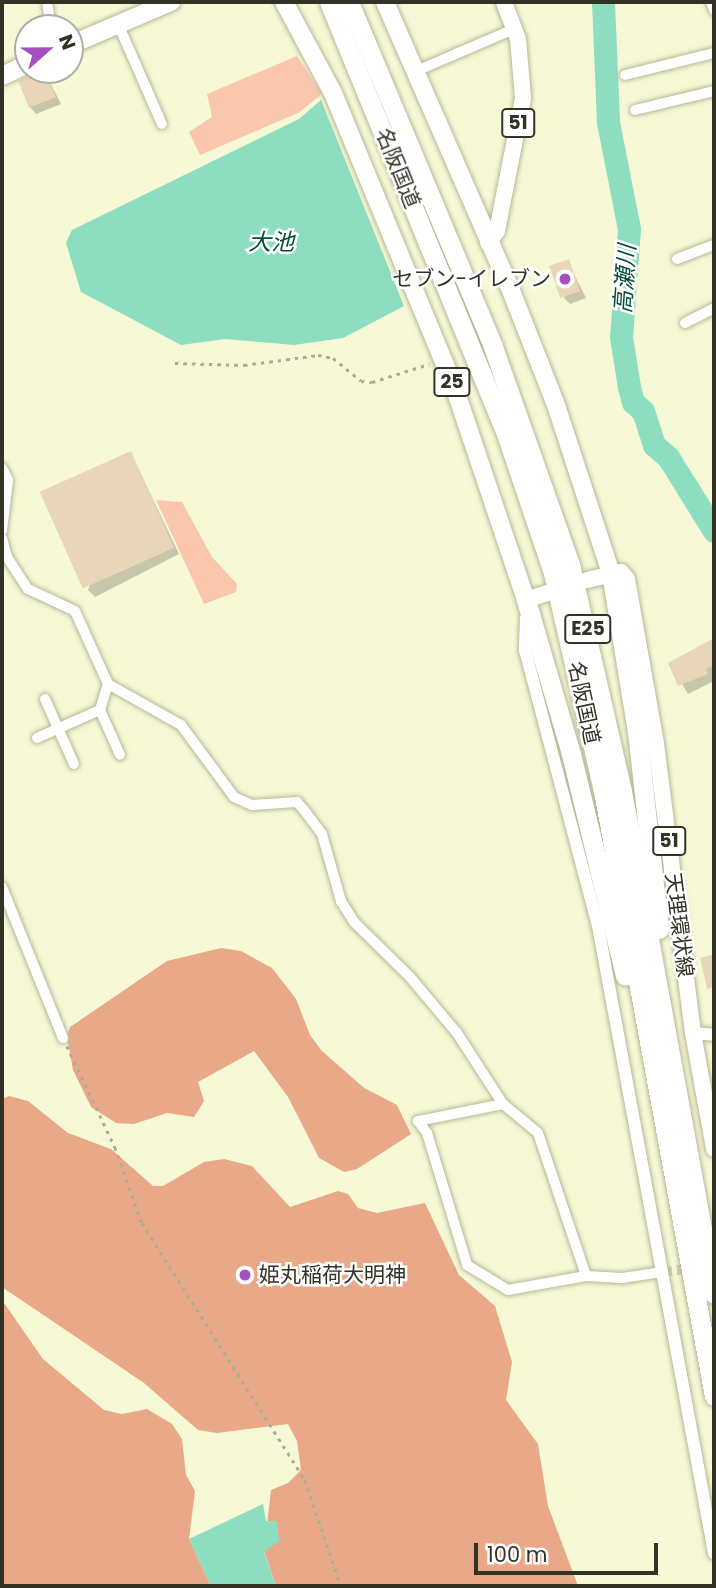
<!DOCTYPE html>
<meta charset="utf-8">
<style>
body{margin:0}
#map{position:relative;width:716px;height:1588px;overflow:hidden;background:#f7f8d5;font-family:Poppins,"Noto Sans JP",sans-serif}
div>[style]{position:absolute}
.green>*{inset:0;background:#fac7ad}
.forest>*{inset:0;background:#e9a988}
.water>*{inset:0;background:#8dddc0}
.shadow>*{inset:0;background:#0003}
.river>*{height:23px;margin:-11.5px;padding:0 11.5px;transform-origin:11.5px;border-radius:11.5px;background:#8dddc0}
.building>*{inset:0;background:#e9d6b8;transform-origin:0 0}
.minor-tunnel>*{height:10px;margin-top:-5px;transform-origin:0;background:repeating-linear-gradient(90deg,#d0d0b2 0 10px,transparent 0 15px)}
.path>*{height:2.5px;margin-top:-1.25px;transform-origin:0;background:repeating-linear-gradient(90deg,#acad92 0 3.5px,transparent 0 8.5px)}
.roads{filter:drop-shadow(0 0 2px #b7b796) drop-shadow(0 0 2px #b7b796)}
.minor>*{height:10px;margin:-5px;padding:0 5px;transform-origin:5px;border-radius:5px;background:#fff}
.tertiary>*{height:12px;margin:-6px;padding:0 6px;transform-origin:6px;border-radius:6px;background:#fff}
.primary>*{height:16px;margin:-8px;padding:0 8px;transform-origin:8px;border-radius:8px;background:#fff}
.trunk>*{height:18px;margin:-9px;padding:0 9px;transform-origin:9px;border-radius:9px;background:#fff}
.motorway>*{height:19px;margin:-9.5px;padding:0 9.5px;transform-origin:9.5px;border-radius:9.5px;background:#fff}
.dots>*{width:19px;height:19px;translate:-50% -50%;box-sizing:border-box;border:4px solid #fff;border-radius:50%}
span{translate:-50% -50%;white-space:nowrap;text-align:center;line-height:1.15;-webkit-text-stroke:5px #fff;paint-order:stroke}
.shield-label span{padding:2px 5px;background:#fff;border:2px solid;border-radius:5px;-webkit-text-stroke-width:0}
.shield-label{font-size:19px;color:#323225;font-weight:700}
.street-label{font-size:21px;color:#323225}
.poi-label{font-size:21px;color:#323225}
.right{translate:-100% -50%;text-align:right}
.left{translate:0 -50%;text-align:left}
.water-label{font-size:23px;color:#054b39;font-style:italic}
.frame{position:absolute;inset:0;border:4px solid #323225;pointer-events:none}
.north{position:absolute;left:14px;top:14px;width:70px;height:70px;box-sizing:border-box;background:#fff;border:2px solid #adada8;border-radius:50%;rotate:69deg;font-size:19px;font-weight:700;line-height:28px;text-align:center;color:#323225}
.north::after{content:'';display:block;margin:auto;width:24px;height:32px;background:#a450bf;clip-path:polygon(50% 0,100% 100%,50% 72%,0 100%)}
.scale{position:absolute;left:474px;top:1543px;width:184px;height:32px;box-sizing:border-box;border:4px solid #323225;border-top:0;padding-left:9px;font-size:21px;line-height:24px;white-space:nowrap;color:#323225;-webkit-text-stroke:5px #fff;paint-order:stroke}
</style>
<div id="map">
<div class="green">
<div style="clip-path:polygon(297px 56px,322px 94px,298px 113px,200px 155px,189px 132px,212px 117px,207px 94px)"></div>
<div style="clip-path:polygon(156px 500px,182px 502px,212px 557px,237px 584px,236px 592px,204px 604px)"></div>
</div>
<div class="forest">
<div style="clip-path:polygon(221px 948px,241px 951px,272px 968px,296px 999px,310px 1035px,321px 1050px,364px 1088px,397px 1105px,411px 1134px,357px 1169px,344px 1172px,319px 1158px,288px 1097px,254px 1051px,198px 1082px,204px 1101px,194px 1117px,167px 1113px,134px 1124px,116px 1123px,91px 1107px,73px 1070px,67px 1037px,70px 1027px,167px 961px)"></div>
<div style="clip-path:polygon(9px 1096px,28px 1101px,68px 1133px,111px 1149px,153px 1186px,163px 1186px,204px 1162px,224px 1159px,252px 1166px,290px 1207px,338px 1191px,348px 1194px,358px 1208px,377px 1213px,425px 1203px,459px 1275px,495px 1306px,512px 1362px,506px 1400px,538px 1444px,548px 1506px,578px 1586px,276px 1586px,264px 1551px,271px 1490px,288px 1483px,301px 1470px,297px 1441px,288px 1424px,217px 1433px,198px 1430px,144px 1383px,2px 1287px,2px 1099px)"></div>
<div style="clip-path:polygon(2px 1300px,43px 1359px,104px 1410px,122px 1414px,147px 1409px,172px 1424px,182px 1439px,186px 1475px,195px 1491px,189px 1539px,211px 1586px,2px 1586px)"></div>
</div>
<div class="water">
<div style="clip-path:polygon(321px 100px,404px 306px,343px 338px,294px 345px,225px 339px,181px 345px,81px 292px,66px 243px,72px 230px,299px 119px)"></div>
<div style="clip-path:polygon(263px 1504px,266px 1521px,277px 1521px,279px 1541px,264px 1552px,276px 1586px,211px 1586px,189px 1539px)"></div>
</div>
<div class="shadow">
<div style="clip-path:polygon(45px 72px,61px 104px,36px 114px,30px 107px)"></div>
<div style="clip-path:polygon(568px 262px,586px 298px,570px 304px,564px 298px)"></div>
<div style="clip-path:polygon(131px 453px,179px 554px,95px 597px,88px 590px)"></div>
<div style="clip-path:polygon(714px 640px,714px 681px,688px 694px,670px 664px)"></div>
</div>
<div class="river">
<div style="left:603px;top:2px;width:120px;rotate:87.6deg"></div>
<div style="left:608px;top:122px;width:109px;rotate:78.9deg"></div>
<div style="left:629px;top:229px;width:108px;rotate:94.2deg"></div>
<div style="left:621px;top:337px;width:51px;rotate:80.9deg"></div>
<div style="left:629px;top:387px;width:16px;rotate:75deg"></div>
<div style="left:633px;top:402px;width:13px;rotate:42deg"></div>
<div style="left:643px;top:411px;width:36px;rotate:72deg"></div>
<div style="left:654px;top:445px;width:18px;rotate:41deg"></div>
<div style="left:668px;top:457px;width:87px;rotate:58.1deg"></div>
</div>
<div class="building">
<div style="left:45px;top:70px;width:29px;height:29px;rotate:68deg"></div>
<div style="left:569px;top:259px;width:34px;height:21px;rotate:71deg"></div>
<div style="left:131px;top:451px;width:106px;height:100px;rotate:66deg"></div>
<div style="clip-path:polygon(714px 638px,714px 666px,706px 669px,708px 674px,678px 686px,668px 663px)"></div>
<div style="clip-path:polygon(714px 954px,714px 987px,707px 989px,700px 958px)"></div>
</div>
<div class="minor-tunnel">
<div style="left:662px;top:1272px;width:32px;rotate:-7deg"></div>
</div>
<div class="path">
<div style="left:175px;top:363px;width:69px;rotate:1.7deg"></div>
<div style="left:244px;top:365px;width:75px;rotate:-7.7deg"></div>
<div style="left:318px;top:355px;width:15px;rotate:11deg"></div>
<div style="left:333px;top:358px;width:36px;rotate:39deg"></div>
<div style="left:361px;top:381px;width:11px;rotate:5deg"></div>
<div style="left:372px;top:382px;width:60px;rotate:-17.5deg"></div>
<div style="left:67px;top:1046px;width:112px;rotate:64.6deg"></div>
<div style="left:115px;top:1147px;width:81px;rotate:70.4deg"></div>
<div style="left:142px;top:1223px;width:304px;rotate:57.6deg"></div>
<div style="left:305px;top:1480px;width:112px;rotate:71.2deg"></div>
</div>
<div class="roads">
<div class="minor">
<div style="left:47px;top:2px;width:26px;rotate:81deg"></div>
<div style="left:711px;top:2px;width:9px;rotate:69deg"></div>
<div style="left:118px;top:24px;width:109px;rotate:66.3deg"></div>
<div style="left:414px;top:72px;width:109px;rotate:-23.3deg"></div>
<div style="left:625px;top:75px;width:92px;rotate:-13.9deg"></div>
<div style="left:635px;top:110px;width:81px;rotate:-13.5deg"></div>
<div style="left:677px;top:259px;width:40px;rotate:-21deg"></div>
<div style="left:685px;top:323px;width:33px;rotate:-27deg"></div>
<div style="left:2px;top:468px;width:13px;rotate:63deg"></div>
<div style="left:8px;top:480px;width:51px;rotate:96.7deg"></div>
<div style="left:2px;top:538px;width:20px;rotate:75deg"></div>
<div style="left:7px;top:557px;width:38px;rotate:57deg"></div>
<div style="left:28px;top:589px;width:52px;rotate:25.1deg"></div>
<div style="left:75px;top:611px;width:80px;rotate:65.7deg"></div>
<div style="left:108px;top:684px;width:84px;rotate:29.3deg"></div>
<div style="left:181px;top:725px;width:89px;rotate:53.6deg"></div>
<div style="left:234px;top:797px;width:20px;rotate:24deg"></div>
<div style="left:252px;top:805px;width:45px;rotate:-3.8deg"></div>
<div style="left:297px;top:802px;width:11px;rotate:49deg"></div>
<div style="left:304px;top:810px;width:30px;rotate:53deg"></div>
<div style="left:322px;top:834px;width:70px;rotate:74.2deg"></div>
<div style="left:341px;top:901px;width:25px;rotate:58deg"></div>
<div style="left:354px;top:922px;width:78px;rotate:44.5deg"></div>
<div style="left:410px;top:977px;width:73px;rotate:50deg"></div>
<div style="left:457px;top:1033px;width:85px;rotate:57.1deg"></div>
<div style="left:503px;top:1104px;width:45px;rotate:39.6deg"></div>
<div style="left:538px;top:1133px;width:151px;rotate:71.4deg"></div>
<div style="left:45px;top:699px;width:71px;rotate:66deg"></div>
<div style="left:100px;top:710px;width:49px;rotate:66deg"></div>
<div style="left:37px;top:738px;width:69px;rotate:-24deg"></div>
<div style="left:100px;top:710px;width:27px;rotate:-73deg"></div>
<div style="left:2px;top:887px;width:163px;rotate:68deg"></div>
<div style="left:503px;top:1104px;width:87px;rotate:168.7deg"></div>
<div style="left:418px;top:1121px;width:15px;rotate:53deg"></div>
<div style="left:427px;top:1133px;width:138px;rotate:73.1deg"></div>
<div style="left:467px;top:1265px;width:48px;rotate:31.4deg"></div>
<div style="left:508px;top:1290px;width:79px;rotate:-10.2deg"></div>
<div style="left:586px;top:1276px;width:36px;rotate:3deg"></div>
<div style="left:622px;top:1278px;width:40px;rotate:-8.5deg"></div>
</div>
<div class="tertiary">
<div style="left:526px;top:618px;width:32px;rotate:92deg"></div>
<div style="left:525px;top:650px;width:285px;rotate:75.2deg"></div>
<div style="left:598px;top:926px;width:638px;rotate:79.52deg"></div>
<div style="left:693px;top:1033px;width:21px;rotate:5deg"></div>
</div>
<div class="primary">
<div style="left:488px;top:243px;width:15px;rotate:-53deg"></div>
<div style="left:497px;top:231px;width:136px;rotate:-78.9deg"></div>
<div style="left:523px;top:98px;width:59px;rotate:-94.8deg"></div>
<div style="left:518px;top:39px;width:40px;rotate:-111deg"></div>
<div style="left:587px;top:580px;width:35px;rotate:-13deg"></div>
<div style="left:621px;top:572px;width:9px;rotate:49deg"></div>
<div style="left:627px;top:579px;width:168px;rotate:80deg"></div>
<div style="left:656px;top:744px;width:291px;rotate:82.7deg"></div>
<div style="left:693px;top:1033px;width:118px;rotate:79.7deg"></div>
<div style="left:526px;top:600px;width:22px;rotate:-18deg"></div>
</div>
<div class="trunk">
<div style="left:284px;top:2px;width:103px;rotate:61.7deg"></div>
<div style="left:333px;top:93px;width:320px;rotate:67.6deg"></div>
<div style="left:455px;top:389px;width:223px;rotate:71.4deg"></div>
<div style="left:385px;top:2px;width:307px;rotate:66.4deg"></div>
<div style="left:508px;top:283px;width:131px;rotate:68.5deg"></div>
<div style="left:556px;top:405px;width:177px;rotate:71.9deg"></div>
<div style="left:70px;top:45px;width:110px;rotate:-23.1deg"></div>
<div style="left:2px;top:76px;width:29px;rotate:-25deg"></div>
</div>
<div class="motorway">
<div style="left:329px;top:2px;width:461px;rotate:67.7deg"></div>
<div style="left:504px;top:428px;width:153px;rotate:71.3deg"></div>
<div style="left:553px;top:573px;width:229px;rotate:77.1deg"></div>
<div style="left:604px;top:796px;width:610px;rotate:79.61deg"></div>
<div style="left:349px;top:2px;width:374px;rotate:67.3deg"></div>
<div style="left:493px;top:347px;width:230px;rotate:70.5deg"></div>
<div style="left:570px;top:564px;width:233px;rotate:77.1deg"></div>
<div style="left:622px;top:791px;width:511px;rotate:79.64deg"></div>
<div style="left:611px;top:573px;width:161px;rotate:80.7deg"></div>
<div style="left:637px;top:732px;width:198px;rotate:83.6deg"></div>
<div style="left:526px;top:600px;width:160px;rotate:73.7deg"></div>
<div style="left:571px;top:754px;width:228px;rotate:76.3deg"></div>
</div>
</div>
<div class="dots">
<div style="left:565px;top:279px;background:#a450bf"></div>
<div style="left:245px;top:1275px;background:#a450bf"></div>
</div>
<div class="shield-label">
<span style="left:518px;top:123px">51</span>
<span style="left:452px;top:382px">25</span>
<span style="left:588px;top:629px">E25</span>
<span style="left:669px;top:841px">51</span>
</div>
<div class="street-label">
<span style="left:398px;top:168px;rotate:68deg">名阪国道</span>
<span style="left:584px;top:703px;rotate:78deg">名阪国道</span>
<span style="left:679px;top:925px;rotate:83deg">天理環状線</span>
</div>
<div class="poi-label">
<span class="right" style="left:551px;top:279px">セブン-イレブン</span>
<span class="left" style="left:259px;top:1275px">姫丸稲荷大明神</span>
</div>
<div class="water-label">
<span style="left:271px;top:242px">大池</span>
<span style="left:625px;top:279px;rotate:-86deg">高瀬川</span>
</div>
<div class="frame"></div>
<div class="north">N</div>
<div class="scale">100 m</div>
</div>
